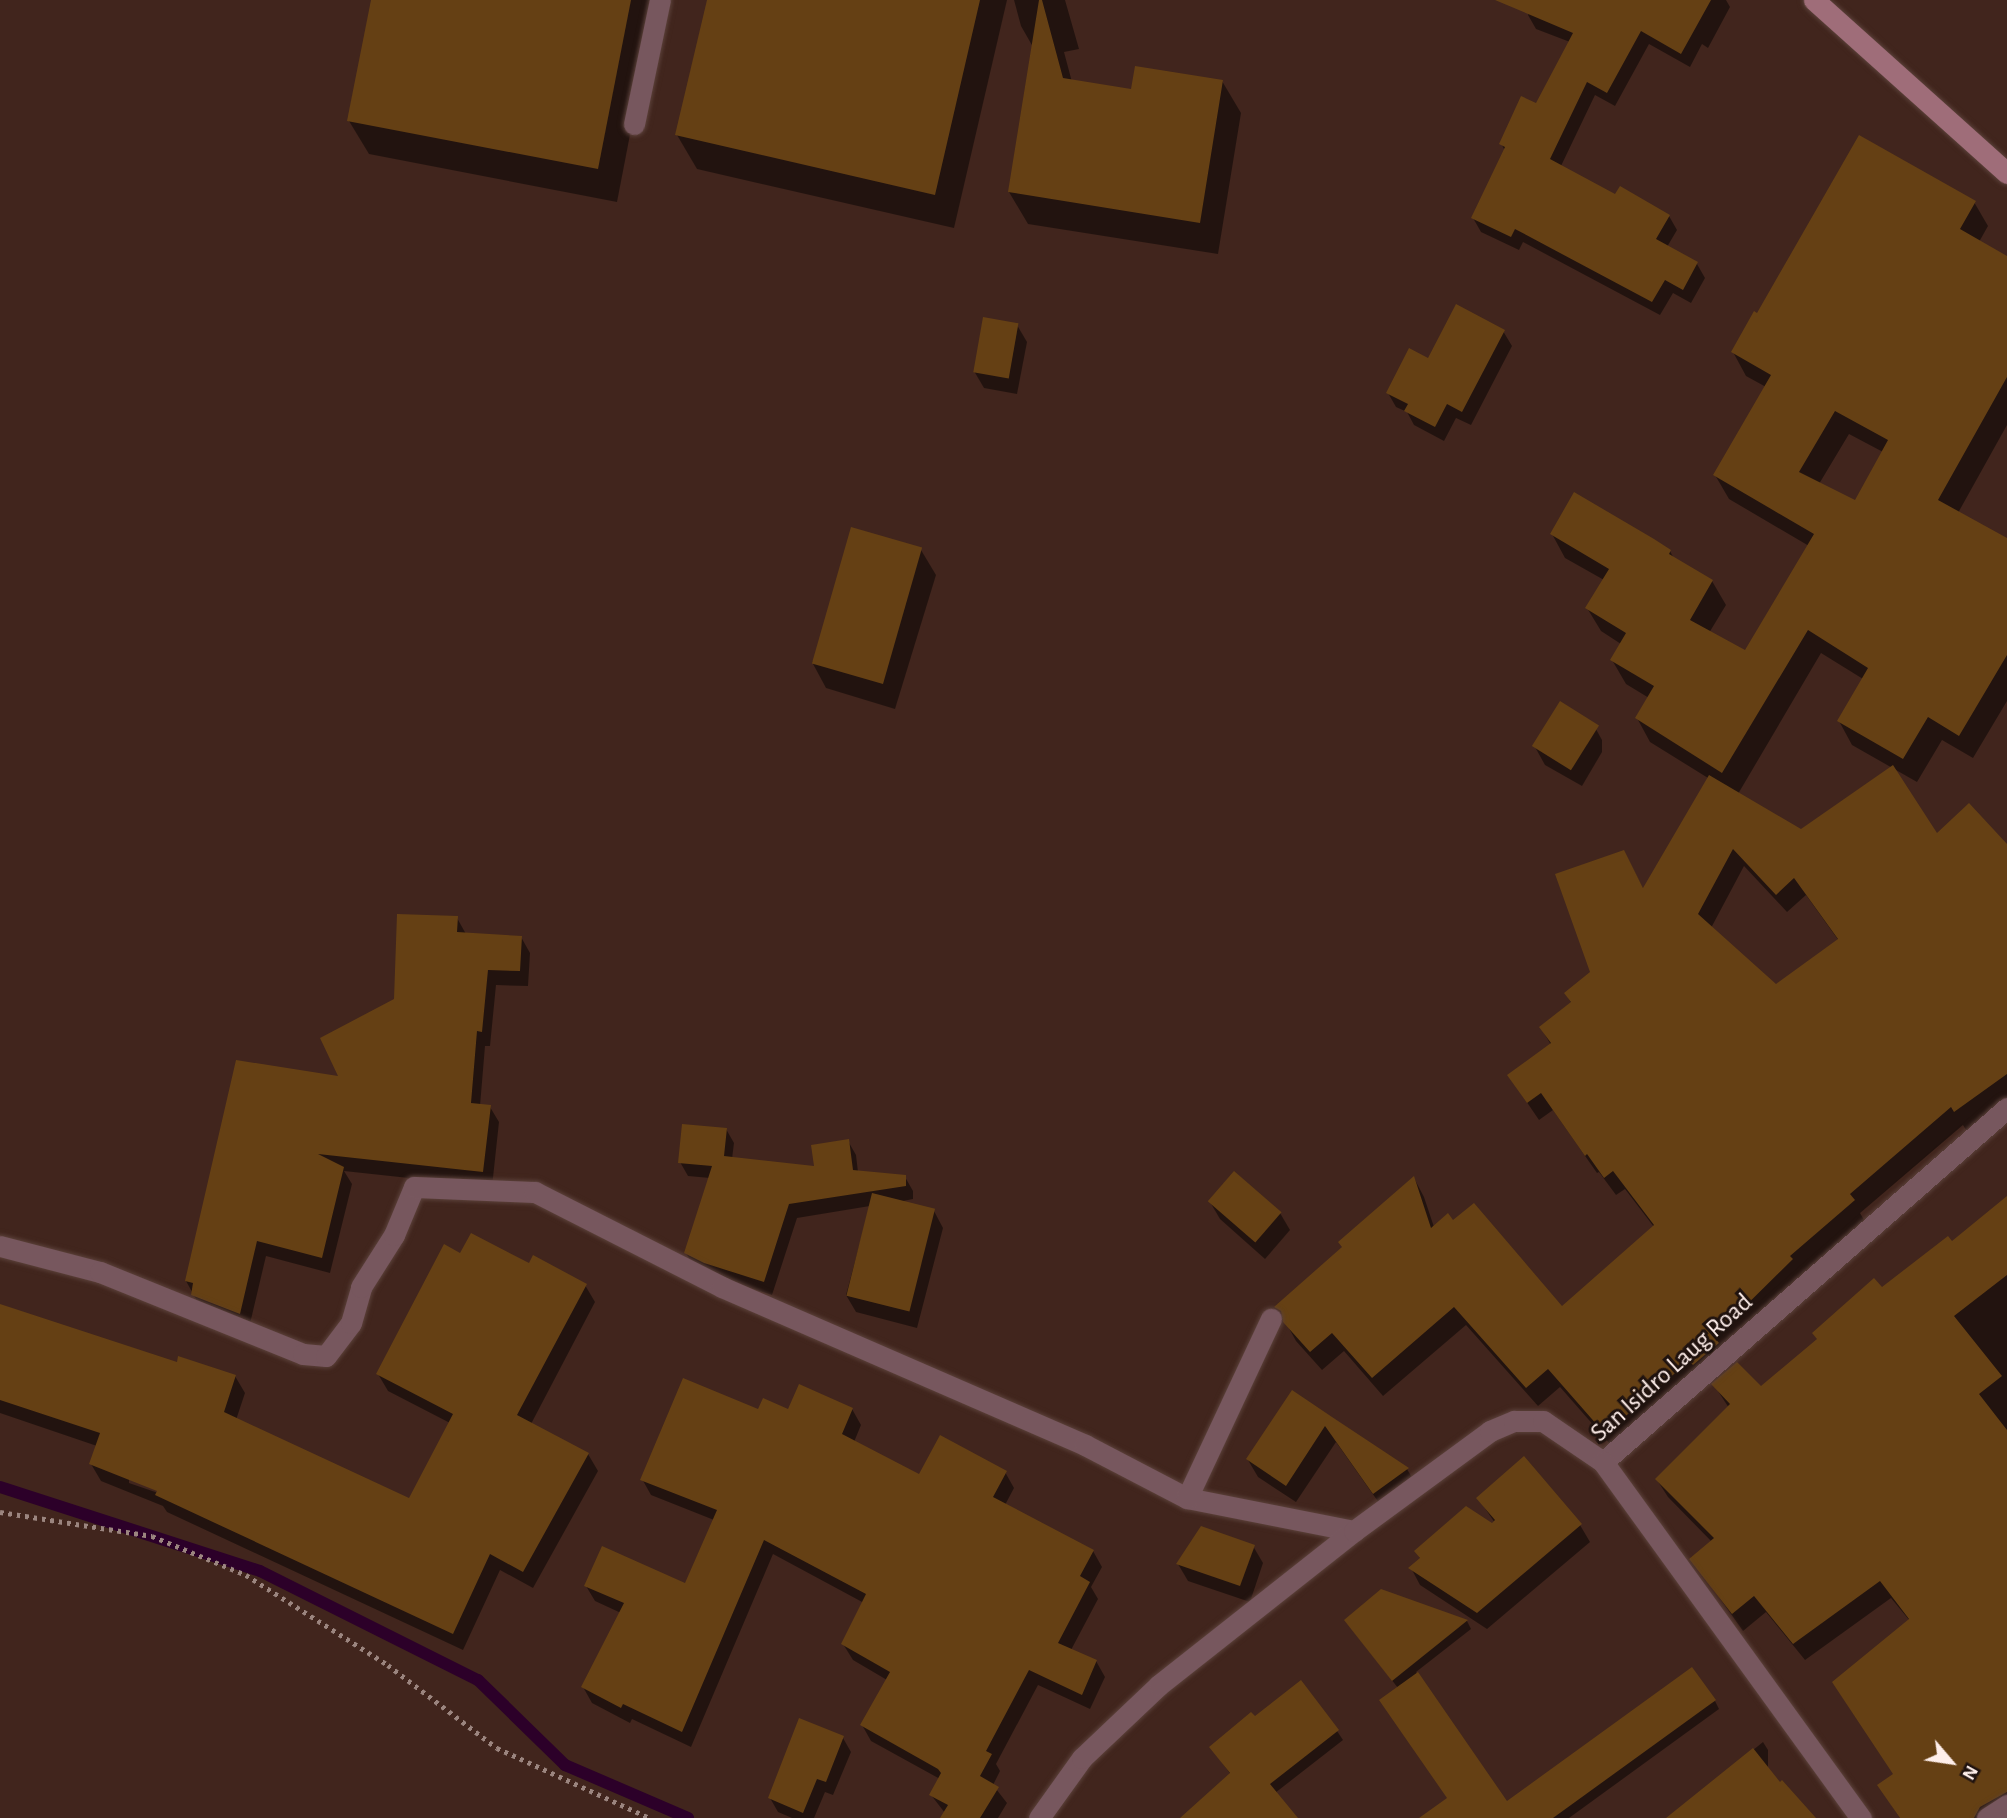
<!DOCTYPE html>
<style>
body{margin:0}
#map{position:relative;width:2007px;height:1818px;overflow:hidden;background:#41251d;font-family:"Alegreya Sans",sans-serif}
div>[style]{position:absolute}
.shadow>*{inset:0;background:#0007}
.stream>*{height:12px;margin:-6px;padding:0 6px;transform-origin:6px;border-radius:6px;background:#2c0029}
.building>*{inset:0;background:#654014;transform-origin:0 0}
.path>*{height:4.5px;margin-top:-2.25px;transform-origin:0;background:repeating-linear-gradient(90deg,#9b857f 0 3.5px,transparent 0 8.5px)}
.roads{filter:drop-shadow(0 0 2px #5b413a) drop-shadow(0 0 2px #5b413a)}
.service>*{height:21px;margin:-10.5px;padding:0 10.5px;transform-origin:10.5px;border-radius:10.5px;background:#77575e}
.minor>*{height:21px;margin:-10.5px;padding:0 10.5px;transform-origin:10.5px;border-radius:10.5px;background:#77575e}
.secondary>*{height:21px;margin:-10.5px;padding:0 10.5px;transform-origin:10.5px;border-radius:10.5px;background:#9f6d79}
span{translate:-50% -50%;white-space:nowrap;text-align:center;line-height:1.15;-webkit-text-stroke:6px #1f120e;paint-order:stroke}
.street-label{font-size:26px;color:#feeeea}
.north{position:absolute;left:1916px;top:1727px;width:70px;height:70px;-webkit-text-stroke:5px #1f120e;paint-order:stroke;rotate:119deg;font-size:19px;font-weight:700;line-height:28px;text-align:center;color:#feeeea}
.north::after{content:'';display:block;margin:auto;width:24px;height:32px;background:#feeeea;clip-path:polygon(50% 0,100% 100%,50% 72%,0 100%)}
</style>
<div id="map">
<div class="shadow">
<div style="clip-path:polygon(373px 0,656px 0,617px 202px,369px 154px,349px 121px)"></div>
<div style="clip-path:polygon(708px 0,1007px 0,954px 228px,697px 169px,677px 135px)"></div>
<div style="clip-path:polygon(1014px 0,1065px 0,1079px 49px,1064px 52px,1072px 82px,1133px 91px,1222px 81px,1241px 113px,1218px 254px,1028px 224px,1009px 192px,1033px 47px,1021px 26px)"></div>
<div style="clip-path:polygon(1534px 0,1726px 0,1730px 7px,1708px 48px,1702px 44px,1690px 67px,1649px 44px,1615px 106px,1595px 95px,1561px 166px,1616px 196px,1669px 216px,1677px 230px,1667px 247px,1697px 264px,1705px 278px,1691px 303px,1673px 293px,1660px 315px,1523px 242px,1519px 250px,1481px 232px,1473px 218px,1505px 151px,1501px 143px,1536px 105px,1570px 42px,1536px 29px,1528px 15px)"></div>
<div style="clip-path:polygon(evenodd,1974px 202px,1988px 226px,1979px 242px,2007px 258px,2007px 425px,1958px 513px,2007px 540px,2007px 701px,1973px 758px,1942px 740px,1917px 782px,1852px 745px,1839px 721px,1863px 679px,1821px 653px,1738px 794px,1801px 831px,1937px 835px,2007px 846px,2007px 1100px,1966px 1130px,1963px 1125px,1860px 1213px,1864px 1220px,1617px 1452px,1560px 1387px,1538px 1406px,1466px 1325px,1383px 1396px,1344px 1351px,1322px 1370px,1296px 1341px,1285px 1321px,1343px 1248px,1414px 1178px,1424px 1197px,1434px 1227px,1562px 1309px,1654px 1227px,1625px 1189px,1616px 1195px,1599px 1172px,1597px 1173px,1553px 1110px,1539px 1120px,1509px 1076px,1551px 1045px,1541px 1028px,1572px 1004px,1566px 994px,1592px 973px,1624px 852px,1644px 890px,1708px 778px,1650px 742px,1637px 718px,1649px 698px,1626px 684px,1612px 660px,1621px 644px,1601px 631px,1587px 608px,1604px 580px,1565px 558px,1552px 534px,1670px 551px,1674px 559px,1712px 581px,1726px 605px,1709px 633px,1745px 653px,1809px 546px,1729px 499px,1715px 475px,1766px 387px,1746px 376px,1733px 352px,1758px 316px,1974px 202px,1849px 434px,1883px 452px,1856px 502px,1819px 484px,1849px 434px,1974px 202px,1744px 866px,1787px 912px,1806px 895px,1839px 941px,1776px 986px,1711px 928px,1744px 866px)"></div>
<div style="clip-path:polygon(1017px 325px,1027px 342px,1017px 394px,984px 388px,974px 371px)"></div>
<div style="clip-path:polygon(1503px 331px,1512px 346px,1471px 425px,1456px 418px,1444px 441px,1414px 425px,1407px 412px,1396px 407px,1388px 393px,1429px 360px)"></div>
<div style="clip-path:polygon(921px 550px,936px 575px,895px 709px,826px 688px,812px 662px)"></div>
<div style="clip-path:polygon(1592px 722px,1602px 740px,1602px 752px,1582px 786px,1545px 765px,1535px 747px)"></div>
<div style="clip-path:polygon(457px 918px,466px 934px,521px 937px,530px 953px,528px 986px,496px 985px,490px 1046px,485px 1046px,480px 1106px,490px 1107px,499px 1122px,492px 1187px,344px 1171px,352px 1184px,330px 1273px,266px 1256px,249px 1328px,202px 1310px,186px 1281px,341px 1078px)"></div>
<div style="clip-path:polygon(726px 1129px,734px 1143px,732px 1159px,816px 1168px,848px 1141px,856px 1155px,858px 1172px,905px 1177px,913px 1191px,913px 1199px,898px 1202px,934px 1211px,943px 1228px,917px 1328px,856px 1312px,846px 1295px,870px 1206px,797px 1218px,772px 1295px,713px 1276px,694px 1267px,686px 1253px,710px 1178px,688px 1176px,680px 1162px)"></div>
<div style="clip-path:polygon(2007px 1199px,2007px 1814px,2001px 1818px,1900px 1818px,1879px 1786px,1894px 1776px,1910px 1621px,1891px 1598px,1805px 1660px,1766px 1612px,1743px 1631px,1692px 1559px,1712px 1542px,1668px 1497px,1657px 1480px,1729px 1408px,1714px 1385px,1761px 1389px,1882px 1290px,1951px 1243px)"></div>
<div style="clip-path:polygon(1210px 1202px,1280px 1213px,1290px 1230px,1265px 1259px,1220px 1219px)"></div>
<div style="clip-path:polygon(evenodd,461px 1255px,529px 1265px,585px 1285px,595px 1302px,531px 1424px,588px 1454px,598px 1471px,533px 1588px,500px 1570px,463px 1650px,167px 1512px,163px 1506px,101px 1481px,91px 1464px,97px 1446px,0 1413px,0 1306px,178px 1365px,235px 1376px,245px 1393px,236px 1420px,409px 1500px,450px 1423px,388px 1391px,378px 1374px,461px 1255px,129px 1479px,166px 1492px,164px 1495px,129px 1483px,129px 1479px)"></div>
<div style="clip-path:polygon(1292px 1393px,1407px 1469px,1417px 1486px,1384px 1510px,1336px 1442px,1296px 1502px,1258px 1477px,1248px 1460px)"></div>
<div style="clip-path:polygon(852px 1409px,861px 1425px,854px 1442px,920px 1476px,1005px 1472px,1014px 1488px,1005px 1505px,1093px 1551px,1102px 1567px,1091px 1587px,1098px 1599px,1071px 1650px,1096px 1661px,1105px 1677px,1090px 1709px,1038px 1685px,996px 1764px,1000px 1771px,993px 1785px,1007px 1803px,998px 1818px,942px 1818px,945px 1813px,931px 1795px,940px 1779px,871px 1741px,862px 1725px,887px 1680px,853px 1660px,843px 1644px,864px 1603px,773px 1554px,691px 1747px,632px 1719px,630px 1723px,592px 1703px,583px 1687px,621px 1613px,595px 1601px,586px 1586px,686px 1585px,714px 1520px,651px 1495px,642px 1479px,759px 1411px)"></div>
<div style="clip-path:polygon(1478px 1498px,1580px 1525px,1590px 1542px,1487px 1629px,1420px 1585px,1411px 1568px,1421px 1560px,1416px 1551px,1492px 1526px,1495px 1523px)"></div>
<div style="clip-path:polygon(1253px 1546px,1263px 1563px,1250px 1602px,1188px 1581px,1178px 1564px)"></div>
<div style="clip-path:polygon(1382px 1591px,1467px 1621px,1471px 1629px,1416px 1672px,1507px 1803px,1715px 1701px,1719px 1709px,1569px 1818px,1454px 1818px,1448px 1799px,1398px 1688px,1351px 1628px)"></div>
<div style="clip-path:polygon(1255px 1719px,1337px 1731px,1343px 1740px,1275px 1793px,1295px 1818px,1182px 1818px,1231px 1775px,1211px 1747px)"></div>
<div style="clip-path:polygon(843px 1738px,851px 1752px,833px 1795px,825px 1792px,814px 1818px,792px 1818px,778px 1812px,770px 1798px)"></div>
<div style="clip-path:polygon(1763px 1742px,1768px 1750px,1768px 1770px,1813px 1818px,1669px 1818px)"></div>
</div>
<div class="stream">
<div style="left:0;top:1487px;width:273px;rotate:17.9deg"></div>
<div style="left:260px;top:1571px;width:244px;rotate:26.6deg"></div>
<div style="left:478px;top:1680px;width:122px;rotate:44.3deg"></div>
<div style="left:565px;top:1765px;width:134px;rotate:23.3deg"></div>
</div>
<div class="building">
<div style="clip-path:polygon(371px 0,631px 0,598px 169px,347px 121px)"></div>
<div style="clip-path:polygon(707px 0,980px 0,935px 195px,675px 135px)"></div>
<div style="clip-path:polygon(1039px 0,1042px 0,1063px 78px,1131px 89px,1135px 66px,1223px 80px,1200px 223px,1008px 192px)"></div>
<div style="clip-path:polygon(1495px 0,1711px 0,1681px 54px,1641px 31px,1607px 93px,1587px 82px,1550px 159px,1615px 194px,1620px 186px,1670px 215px,1656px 239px,1698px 262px,1683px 290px,1665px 280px,1652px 302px,1515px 229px,1511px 237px,1471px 218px,1505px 147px,1499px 144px,1521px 96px,1536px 103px,1573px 33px)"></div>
<div style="clip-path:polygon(evenodd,1859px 135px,1976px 201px,1960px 229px,2007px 256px,2007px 377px,1938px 500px,2007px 538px,2007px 655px,1959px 736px,1928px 717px,1903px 759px,1837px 721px,1868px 668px,1808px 630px,1722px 773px,1635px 718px,1654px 686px,1610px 660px,1626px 633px,1585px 608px,1609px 569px,1550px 534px,1574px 492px,1654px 539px,1671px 550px,1669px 554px,1713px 580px,1690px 620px,1745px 650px,1814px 534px,1713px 475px,1771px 375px,1731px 352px,1754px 311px,1757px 313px,1859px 135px,1835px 411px,1888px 440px,1855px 500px,1799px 472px,1835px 411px)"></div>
<div style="clip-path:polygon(1456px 304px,1505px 330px,1462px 412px,1447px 404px,1435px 427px,1404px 411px,1408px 404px,1386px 393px,1409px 348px,1428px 358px)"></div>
<div style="left:983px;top:317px;width:36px;height:56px;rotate:10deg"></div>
<div style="left:851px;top:527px;width:74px;height:142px;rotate:16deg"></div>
<div style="left:1560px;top:701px;width:46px;height:53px;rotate:32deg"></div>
<div style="clip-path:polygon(evenodd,1893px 765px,1937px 833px,1969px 803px,2007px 844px,2007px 1074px,1954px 1112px,1951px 1107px,1850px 1194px,1855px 1200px,1790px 1256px,1793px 1259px,1714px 1337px,1719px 1343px,1693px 1365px,1689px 1361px,1605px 1434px,1548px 1369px,1526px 1388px,1454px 1307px,1372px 1378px,1332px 1333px,1310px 1352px,1283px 1322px,1281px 1311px,1274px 1307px,1342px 1247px,1338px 1242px,1414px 1176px,1431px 1228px,1448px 1213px,1453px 1220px,1474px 1203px,1562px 1306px,1654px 1225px,1613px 1171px,1604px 1178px,1587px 1154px,1585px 1156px,1541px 1093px,1527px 1103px,1507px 1075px,1551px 1043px,1539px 1027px,1571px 1002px,1564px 993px,1590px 972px,1555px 874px,1624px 850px,1643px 888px,1709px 775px,1801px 829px,1893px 765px,1733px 849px,1776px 895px,1794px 878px,1838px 939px,1776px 984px,1698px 914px,1733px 849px)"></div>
<div style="clip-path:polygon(397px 914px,458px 916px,457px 932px,522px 936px,520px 971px,488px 970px,482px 1032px,477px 1031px,471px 1103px,491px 1105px,483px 1172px,318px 1154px,344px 1167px,322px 1258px,257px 1241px,240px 1314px,191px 1295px,193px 1283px,185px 1281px,236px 1060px,338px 1076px,320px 1038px,394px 999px)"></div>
<div style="clip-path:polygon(682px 1124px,727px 1128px,724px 1156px,814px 1166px,811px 1145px,849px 1139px,853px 1170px,906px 1175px,906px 1186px,789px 1204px,764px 1282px,704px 1263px,684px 1253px,712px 1166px,678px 1163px)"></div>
<div style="left:1234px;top:1171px;width:63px;height:40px;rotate:41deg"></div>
<div style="left:872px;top:1193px;width:65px;height:106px;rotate:14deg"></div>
<div style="clip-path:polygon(2007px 1196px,2007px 1275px,1954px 1316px,2002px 1376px,1979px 1394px,2007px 1430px,2007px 1792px,1980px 1807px,1974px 1818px,1900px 1818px,1877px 1785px,1893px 1774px,1832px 1682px,1909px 1619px,1880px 1581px,1793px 1644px,1754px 1596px,1732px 1614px,1689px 1559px,1714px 1538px,1655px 1479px,1730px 1404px,1711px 1384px,1737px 1362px,1761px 1386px,1817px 1339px,1812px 1333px,1874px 1278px,1882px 1287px,1948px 1236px,1952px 1241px)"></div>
<div style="clip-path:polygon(471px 1233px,529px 1263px,533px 1255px,587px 1284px,517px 1415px,589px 1453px,523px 1572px,490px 1554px,453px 1634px,155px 1495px,157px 1491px,89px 1464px,100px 1433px,0 1400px,0 1304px,177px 1362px,178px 1356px,236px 1375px,224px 1412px,409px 1498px,453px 1414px,376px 1374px,444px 1244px,460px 1253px)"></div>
<div style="clip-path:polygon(683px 1378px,758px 1409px,763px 1398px,788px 1409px,799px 1384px,853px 1408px,842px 1434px,919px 1474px,940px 1435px,1007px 1471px,993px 1497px,1094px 1550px,1080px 1576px,1090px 1582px,1058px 1643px,1097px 1660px,1082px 1695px,1029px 1670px,986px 1751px,992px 1754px,980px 1776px,999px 1787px,980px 1818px,940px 1818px,948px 1805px,929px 1795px,941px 1773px,938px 1769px,860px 1725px,890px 1672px,841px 1644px,866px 1594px,764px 1540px,682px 1732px,623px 1704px,621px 1708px,581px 1687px,624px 1603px,584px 1586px,602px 1546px,685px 1583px,717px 1510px,640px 1480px)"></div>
<div style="clip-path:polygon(1292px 1390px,1332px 1417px,1409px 1468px,1373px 1494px,1325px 1426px,1286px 1486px,1246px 1459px)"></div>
<div style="clip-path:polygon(1524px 1456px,1582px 1524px,1477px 1613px,1408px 1568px,1420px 1558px,1414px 1551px,1466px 1506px,1492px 1523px,1495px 1520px,1476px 1498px)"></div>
<div style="clip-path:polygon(1201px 1526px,1255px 1545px,1240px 1586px,1176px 1564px)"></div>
<div style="clip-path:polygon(1381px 1589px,1468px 1620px,1392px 1681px,1344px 1620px)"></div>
<div style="clip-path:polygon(1692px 1667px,1716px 1700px,1553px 1818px,1419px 1818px,1447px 1798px,1379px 1700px,1418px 1672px,1507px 1801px)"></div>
<div style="clip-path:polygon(1301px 1680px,1339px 1730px,1270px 1784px,1298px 1818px,1180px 1818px,1230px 1773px,1209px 1747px,1251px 1712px,1255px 1716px)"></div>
<div style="clip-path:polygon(799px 1718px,844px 1736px,826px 1782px,817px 1779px,803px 1813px,768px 1798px)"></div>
<div style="clip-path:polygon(1753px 1748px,1780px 1782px,1782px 1780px,1816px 1818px,1666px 1818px)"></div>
</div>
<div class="path">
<div style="left:0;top:1512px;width:154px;rotate:9deg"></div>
<div style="left:152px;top:1536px;width:102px;rotate:22.5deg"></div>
<div style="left:246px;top:1575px;width:168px;rotate:32.4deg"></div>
<div style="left:388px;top:1665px;width:137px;rotate:37.3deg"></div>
<div style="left:497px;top:1748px;width:168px;rotate:24.6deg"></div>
</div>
<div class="roads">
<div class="service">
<div style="left:634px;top:124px;width:127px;rotate:-78.2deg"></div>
</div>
<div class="minor">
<div style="left:0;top:1246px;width:103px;rotate:14.6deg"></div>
<div style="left:100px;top:1272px;width:219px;rotate:22deg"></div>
<div style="left:303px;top:1354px;width:23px;rotate:5deg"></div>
<div style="left:326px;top:1356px;width:41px;rotate:-52.9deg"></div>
<div style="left:351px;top:1323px;width:37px;rotate:-74deg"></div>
<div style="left:361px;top:1287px;width:62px;rotate:-57.6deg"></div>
<div style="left:394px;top:1235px;width:52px;rotate:-67.4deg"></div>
<div style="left:414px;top:1187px;width:121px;rotate:2.4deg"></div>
<div style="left:535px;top:1192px;width:210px;rotate:26.9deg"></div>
<div style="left:722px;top:1287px;width:396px;rotate:23.5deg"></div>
<div style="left:1085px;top:1445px;width:115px;rotate:27.5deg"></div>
<div style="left:1187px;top:1498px;width:170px;rotate:11.2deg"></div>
<div style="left:1603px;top:1462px;width:537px;rotate:-41.23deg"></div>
<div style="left:1187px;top:1498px;width:198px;rotate:-64.9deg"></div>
<div style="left:1039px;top:1818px;width:74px;rotate:-54.4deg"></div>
<div style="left:1082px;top:1758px;width:106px;rotate:-43.5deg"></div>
<div style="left:1159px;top:1685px;width:248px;rotate:-38.3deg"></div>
<div style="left:1354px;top:1531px;width:169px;rotate:-36.3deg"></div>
<div style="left:1490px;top:1431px;width:26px;rotate:-23deg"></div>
<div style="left:1514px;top:1421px;width:29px"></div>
<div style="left:1543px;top:1421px;width:73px;rotate:34.3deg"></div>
<div style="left:1603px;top:1462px;width:440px;rotate:54.1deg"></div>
<div style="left:1987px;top:1818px;width:24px;rotate:-33deg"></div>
</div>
<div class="secondary">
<div style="left:1814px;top:0;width:259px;rotate:41.9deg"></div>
</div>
</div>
<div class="street-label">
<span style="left:1672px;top:1368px;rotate:-42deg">San Isidro Laug Road</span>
</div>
<div class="north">N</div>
</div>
